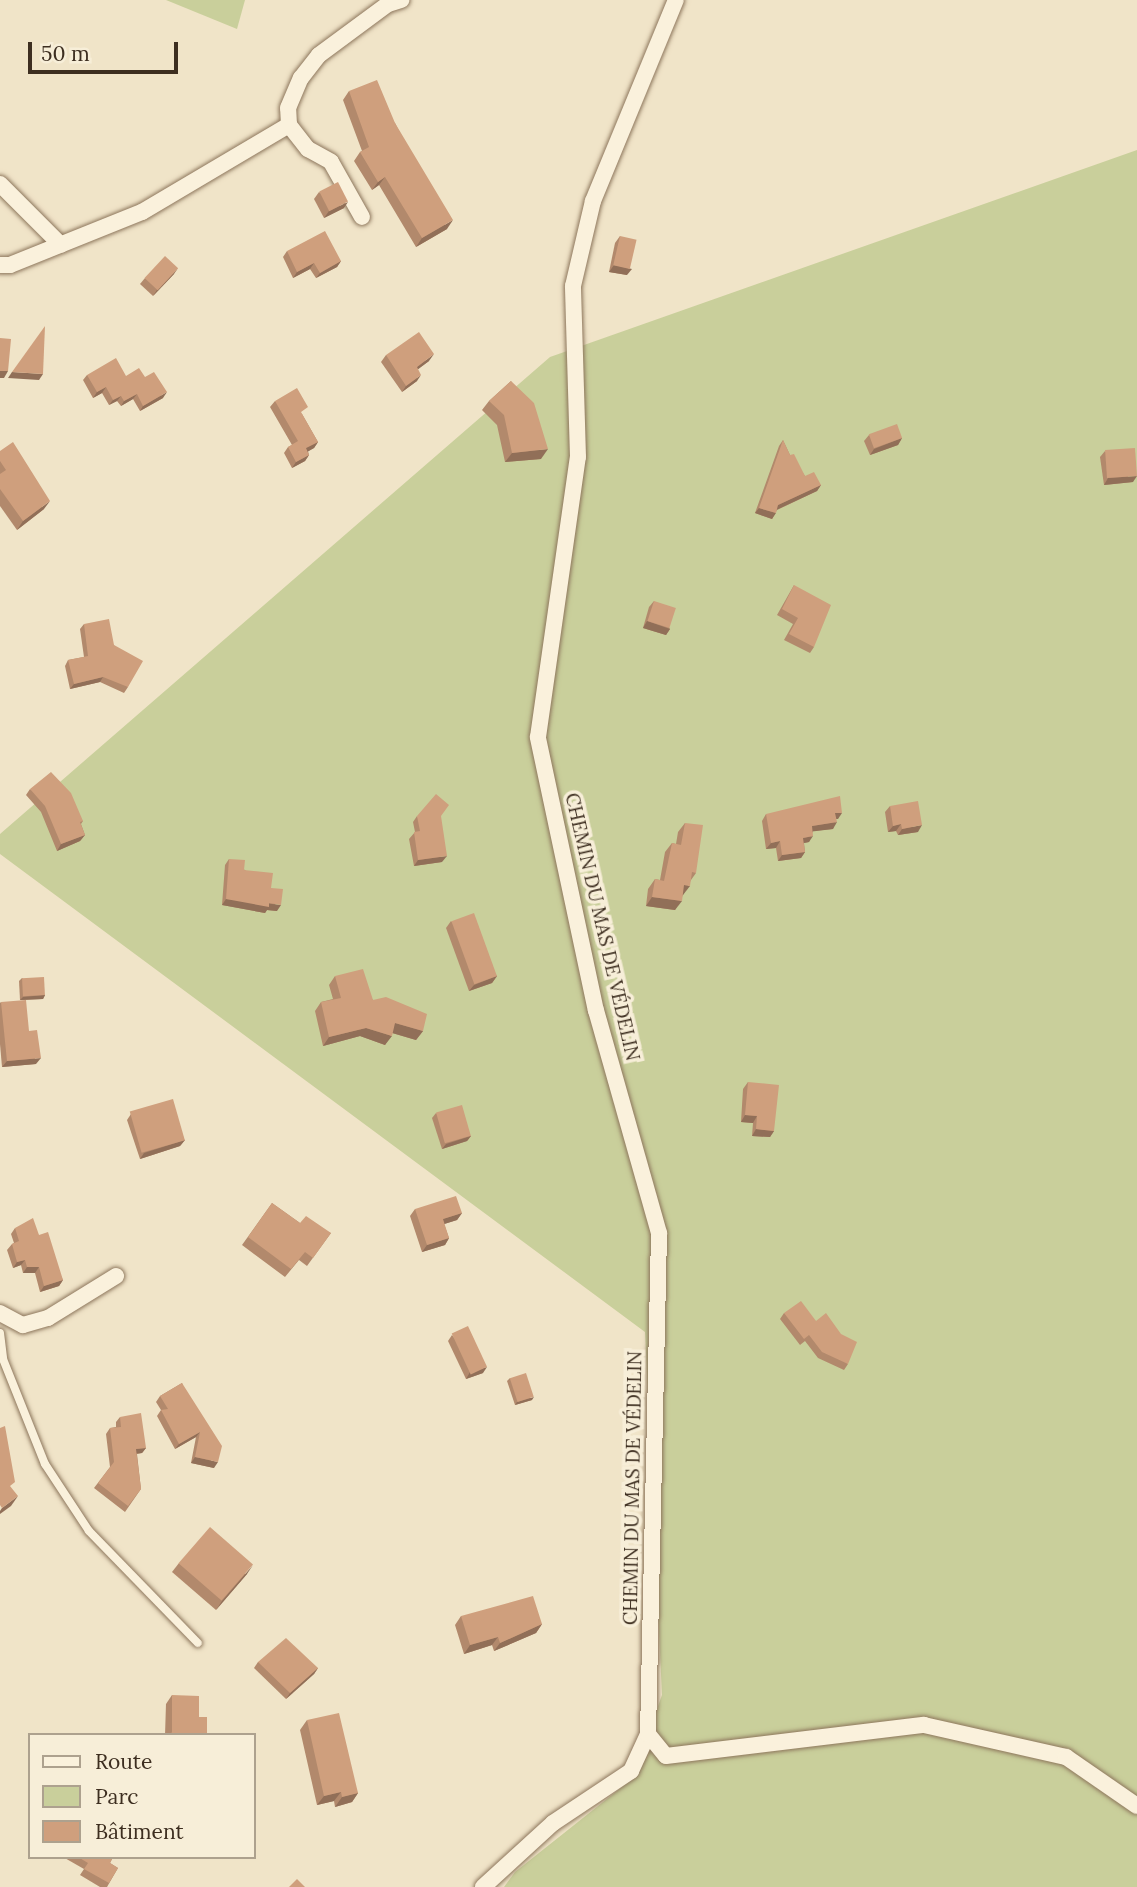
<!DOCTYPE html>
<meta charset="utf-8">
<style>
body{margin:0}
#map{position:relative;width:1137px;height:1887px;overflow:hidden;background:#f0e4c8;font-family:Lora,serif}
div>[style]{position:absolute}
.green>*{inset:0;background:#c9cf9b}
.roads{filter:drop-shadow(0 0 2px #8d765c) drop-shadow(0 0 2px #8d765c)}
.service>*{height:8px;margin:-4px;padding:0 4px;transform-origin:4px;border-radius:4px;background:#faf1dc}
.minor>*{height:16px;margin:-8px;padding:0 8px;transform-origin:8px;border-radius:8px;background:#faf1dc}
.wall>*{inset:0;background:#b2896c}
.shaded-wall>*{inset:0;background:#916f58}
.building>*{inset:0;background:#cf9f7d;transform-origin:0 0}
span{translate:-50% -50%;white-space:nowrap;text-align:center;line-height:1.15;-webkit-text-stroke:7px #f7eed8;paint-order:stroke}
.street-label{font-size:19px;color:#3d2e20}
.legend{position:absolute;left:28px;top:1733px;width:228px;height:126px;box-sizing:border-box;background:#f7eed8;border:2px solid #ada18e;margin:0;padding:9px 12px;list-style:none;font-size:21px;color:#3d2e20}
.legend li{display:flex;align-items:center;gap:14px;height:35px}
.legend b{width:35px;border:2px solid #ada18e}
.scale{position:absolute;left:28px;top:42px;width:150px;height:32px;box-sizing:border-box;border:4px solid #3d2e20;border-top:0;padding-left:9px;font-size:21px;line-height:24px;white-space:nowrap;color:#3d2e20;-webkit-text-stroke:5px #f7eed8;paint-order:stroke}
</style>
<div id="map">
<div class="green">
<div style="clip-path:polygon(166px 0,245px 0,237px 29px)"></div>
<div style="clip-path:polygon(1137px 150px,1137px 1887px,504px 1887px,515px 1872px,632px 1779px,662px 1695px,645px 1332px,0 854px,0 834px,550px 357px)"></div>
</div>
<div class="roads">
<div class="service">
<div style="left:0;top:1333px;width:26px;rotate:83deg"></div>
<div style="left:3px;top:1359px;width:113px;rotate:68.2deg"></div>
<div style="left:45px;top:1464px;width:80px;rotate:56.7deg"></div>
<div style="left:89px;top:1531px;width:156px;rotate:45.8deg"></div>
</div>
<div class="minor">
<div style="left:289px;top:125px;width:31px;rotate:52deg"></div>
<div style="left:308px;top:149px;width:26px;rotate:29deg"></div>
<div style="left:331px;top:162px;width:63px;rotate:60.6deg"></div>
<div style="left:0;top:184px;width:86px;rotate:45deg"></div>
<div style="left:0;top:265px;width:10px"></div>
<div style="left:10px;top:265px;width:142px;rotate:-21.9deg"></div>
<div style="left:142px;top:212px;width:171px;rotate:-30.6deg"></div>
<div style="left:289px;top:125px;width:17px;rotate:-93deg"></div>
<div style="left:288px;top:108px;width:33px;rotate:-67deg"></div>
<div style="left:301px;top:78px;width:29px;rotate:-52deg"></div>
<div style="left:319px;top:55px;width:86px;rotate:-36.5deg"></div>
<div style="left:388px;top:4px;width:14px;rotate:-17deg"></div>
<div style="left:0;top:1313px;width:26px;rotate:28deg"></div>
<div style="left:23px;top:1325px;width:26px;rotate:-16deg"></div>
<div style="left:48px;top:1318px;width:80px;rotate:-31.7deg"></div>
<div style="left:648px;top:1734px;width:28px;rotate:51deg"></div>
<div style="left:666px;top:1756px;width:260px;rotate:-6.9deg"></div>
<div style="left:924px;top:1725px;width:146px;rotate:12.7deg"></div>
<div style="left:1066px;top:1757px;width:86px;rotate:34.6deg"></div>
<div style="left:483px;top:1887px;width:95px;rotate:-42.4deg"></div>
<div style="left:553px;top:1823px;width:94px;rotate:-33.7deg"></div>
<div style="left:631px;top:1771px;width:41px;rotate:-65.3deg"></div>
<div style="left:648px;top:1734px;width:501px;rotate:-88.74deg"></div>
<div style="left:659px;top:1233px;width:231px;rotate:-105.8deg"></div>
<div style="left:596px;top:1011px;width:280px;rotate:-102deg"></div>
<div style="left:538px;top:737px;width:283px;rotate:-81.9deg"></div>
<div style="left:578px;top:457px;width:171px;rotate:-91.7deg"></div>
<div style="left:573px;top:286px;width:87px;rotate:-76.8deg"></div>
<div style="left:593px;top:201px;width:217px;rotate:-67.6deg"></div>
</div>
</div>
<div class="wall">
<div style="clip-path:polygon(349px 91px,395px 123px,447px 229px,416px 247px,379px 185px,372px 190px,354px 161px,360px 152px,362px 151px,343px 100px)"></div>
<div style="clip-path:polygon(319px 192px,344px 208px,324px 218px,314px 199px)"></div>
<div style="clip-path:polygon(620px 236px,627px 275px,609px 272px,615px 243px)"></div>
<div style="clip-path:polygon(287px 251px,341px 261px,337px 267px,316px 278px,310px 269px,293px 278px,283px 257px)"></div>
<div style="clip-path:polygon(174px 274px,153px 296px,140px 284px,145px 278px)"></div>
<div style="clip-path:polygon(386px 355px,429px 361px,418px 369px,417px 381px,402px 392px,381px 362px)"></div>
<div style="clip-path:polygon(87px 375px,145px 377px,163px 398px,140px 411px,133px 399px,121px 406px,117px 401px,109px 405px,102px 393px,93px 398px,83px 380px)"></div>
<div style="clip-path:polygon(511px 381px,541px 459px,505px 462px,497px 425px,482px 410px,489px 401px)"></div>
<div style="clip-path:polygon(275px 401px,302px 414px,318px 442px,314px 448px,308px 451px,309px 455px,305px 461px,292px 468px,284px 453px,288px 447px,292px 445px,270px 407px)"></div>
<div style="clip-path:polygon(869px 435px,902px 438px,898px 445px,870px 455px,864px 441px)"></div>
<div style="clip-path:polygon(783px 440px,790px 455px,805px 476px,821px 485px,817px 491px,777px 510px,772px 519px,755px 513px,779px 446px)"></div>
<div style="clip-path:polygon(0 451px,44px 509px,17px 530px,0 506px)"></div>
<div style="clip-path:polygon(1105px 451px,1133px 482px,1104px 485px,1100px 457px)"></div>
<div style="clip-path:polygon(794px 585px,814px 647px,810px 653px,784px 640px,793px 624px,777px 615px)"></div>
<div style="clip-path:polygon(654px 601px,670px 629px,666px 635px,643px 628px,649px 607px)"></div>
<div style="clip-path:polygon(84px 624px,114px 645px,128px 687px,124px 693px,100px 682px,70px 689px,65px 666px,68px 660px,84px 657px,80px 629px)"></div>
<div style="clip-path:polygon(30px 789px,83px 821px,81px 824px,85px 835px,80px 841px,57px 851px,41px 812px,26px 795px)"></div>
<div style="clip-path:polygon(890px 806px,918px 832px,898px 835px,896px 831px,888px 832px,885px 812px)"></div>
<div style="clip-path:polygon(766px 814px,838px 819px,836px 819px,833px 829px,813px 831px,809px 842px,804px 843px,805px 852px,801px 858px,778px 861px,776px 848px,766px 849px,762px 821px)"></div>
<div style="clip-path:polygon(417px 816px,442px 862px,414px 866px,409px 839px,415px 832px,413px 822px)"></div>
<div style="clip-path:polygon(685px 823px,696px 873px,691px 880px,675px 910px,646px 906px,648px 889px,655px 879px,660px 880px,665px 852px,672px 843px,676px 844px,678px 832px)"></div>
<div style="clip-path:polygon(229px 859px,271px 888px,277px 911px,267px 910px,265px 913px,222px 905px,225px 865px)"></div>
<div style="clip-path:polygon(451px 921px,497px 976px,492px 983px,469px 991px,446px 928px)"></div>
<div style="clip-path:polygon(335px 976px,423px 1031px,416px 1040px,392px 1033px,385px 1045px,360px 1036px,323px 1046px,315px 1011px,321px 1002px,333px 999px,329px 985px)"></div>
<div style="clip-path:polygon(22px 978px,45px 995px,43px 999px,20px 1000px,19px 981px)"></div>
<div style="clip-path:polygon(1px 1002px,29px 1031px,36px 1064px,2px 1067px,0 1044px,0 1003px)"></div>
<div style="clip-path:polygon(748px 1082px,774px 1131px,770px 1137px,752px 1136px,753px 1123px,741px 1122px,743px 1089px)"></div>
<div style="clip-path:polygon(436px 1113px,471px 1136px,467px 1141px,442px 1149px,432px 1118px)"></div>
<div style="clip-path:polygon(131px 1114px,185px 1140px,180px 1146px,140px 1159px,127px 1120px)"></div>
<div style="clip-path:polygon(272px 1203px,300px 1223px,331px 1233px,307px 1266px,299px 1260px,285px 1277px,242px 1245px)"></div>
<div style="clip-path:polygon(415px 1209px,462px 1213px,457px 1220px,444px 1224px,449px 1238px,445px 1245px,422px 1252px,410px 1216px)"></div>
<div style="clip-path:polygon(15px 1228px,39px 1235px,63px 1280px,59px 1286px,40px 1292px,35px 1273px,23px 1273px,21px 1265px,13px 1268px,7px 1250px,12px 1244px,14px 1243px,11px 1234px)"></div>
<div style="clip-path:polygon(784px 1313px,816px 1321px,848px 1364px,844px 1370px,818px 1358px,805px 1341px,800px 1345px,780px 1319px)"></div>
<div style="clip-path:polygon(452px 1335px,483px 1373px,466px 1379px,448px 1341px)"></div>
<div style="clip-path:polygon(510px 1378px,532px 1400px,515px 1405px,507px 1381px)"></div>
<div style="clip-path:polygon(182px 1383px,214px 1468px,191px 1463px,196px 1437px,175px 1449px,157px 1416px,161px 1410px,156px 1402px,160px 1396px)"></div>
<div style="clip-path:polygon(120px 1417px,146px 1448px,142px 1453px,137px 1454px,141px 1489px,125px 1512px,94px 1488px,110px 1467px,106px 1434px,110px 1428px,116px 1427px,116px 1422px)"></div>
<div style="clip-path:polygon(179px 1563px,247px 1574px,216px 1610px,172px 1572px)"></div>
<div style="clip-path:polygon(461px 1616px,542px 1624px,536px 1633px,494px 1651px,492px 1645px,464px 1654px,455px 1625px)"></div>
<div style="clip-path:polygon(258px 1662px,318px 1668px,314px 1674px,286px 1699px,254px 1668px)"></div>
<div style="clip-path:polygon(172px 1695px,199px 1717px,207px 1735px,165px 1735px,166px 1704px)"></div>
<div style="clip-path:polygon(307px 1720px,358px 1793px,352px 1802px,335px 1807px,334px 1801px,317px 1805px,300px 1730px)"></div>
<div style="clip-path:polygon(63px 1857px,113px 1857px,110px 1863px,118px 1868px,107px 1887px,100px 1887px,80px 1875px,84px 1869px)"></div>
</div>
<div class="shaded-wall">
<div style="clip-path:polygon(385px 177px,379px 185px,372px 190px,378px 182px)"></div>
<div style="clip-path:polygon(348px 202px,344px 208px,324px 218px,329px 211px)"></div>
<div style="clip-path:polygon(453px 220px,447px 229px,416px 247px,422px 238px)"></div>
<div style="clip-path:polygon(341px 261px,337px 267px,316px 278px,320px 273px)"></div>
<div style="clip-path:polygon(314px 263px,310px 269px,293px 278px,297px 272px)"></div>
<div style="clip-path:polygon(614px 265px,632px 269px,627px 275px,609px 272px)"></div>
<div style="clip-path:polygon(178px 268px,174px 274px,153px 296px,157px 290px)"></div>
<div style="clip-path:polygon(434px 354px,429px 361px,413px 373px,417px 367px)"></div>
<div style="clip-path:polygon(0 371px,8px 371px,4px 378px,0 378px)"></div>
<div style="clip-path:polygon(12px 372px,43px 374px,39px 380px,8px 378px)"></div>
<div style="clip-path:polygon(421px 375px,417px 381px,402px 392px,406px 386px)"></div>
<div style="clip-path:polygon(106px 387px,102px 393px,93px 398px,97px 392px)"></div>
<div style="clip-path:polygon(167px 392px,163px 398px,140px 411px,143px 406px)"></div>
<div style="clip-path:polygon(137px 394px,133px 399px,121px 406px,124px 401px)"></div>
<div style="clip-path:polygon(121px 396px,117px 401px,109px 405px,113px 400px)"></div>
<div style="clip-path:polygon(902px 438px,898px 445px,870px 455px,874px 449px)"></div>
<div style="clip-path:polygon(318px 442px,314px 448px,302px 455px,306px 448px)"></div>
<div style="clip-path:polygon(548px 449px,541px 459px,505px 462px,512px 453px)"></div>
<div style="clip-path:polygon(309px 455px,305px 461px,292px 468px,296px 462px)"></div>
<div style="clip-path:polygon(1137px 476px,1133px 482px,1104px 485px,1108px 478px)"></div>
<div style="clip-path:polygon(821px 485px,817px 491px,774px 511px,778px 505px)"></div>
<div style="clip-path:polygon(50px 501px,44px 509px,17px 530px,23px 521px)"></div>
<div style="clip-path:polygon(759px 508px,776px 513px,772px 519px,755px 513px)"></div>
<div style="clip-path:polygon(647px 621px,670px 629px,666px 635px,643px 628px)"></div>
<div style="clip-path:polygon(103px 677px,100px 682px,70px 689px,74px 684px)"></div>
<div style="clip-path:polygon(835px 813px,842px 813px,838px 819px,831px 819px)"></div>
<div style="clip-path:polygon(837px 822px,833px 829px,808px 832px,812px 826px)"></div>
<div style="clip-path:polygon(901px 824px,896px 831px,888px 832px,893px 826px)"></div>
<div style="clip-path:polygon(922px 825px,918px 832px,898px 835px,902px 829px)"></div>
<div style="clip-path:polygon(85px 835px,80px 841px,57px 851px,61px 844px)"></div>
<div style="clip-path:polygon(813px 836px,809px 842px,799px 844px,803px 838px)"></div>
<div style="clip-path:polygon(780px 841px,776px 848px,766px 849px,771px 843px)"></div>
<div style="clip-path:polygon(805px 852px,801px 858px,778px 861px,782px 855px)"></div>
<div style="clip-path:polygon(447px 856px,442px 862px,414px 866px,418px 860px)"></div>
<div style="clip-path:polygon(684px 885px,690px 886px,683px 895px,677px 894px)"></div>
<div style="clip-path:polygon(652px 897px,682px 901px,675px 910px,646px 906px)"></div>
<div style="clip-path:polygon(226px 899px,281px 905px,277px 911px,267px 910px,265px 913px,222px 905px)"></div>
<div style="clip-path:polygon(497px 976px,492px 983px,469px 991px,474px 985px)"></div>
<div style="clip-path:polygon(45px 995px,43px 999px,20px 1000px,23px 997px)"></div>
<div style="clip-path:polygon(395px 1023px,423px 1031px,416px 1040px,389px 1032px)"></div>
<div style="clip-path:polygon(366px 1028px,392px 1036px,385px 1045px,360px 1036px,323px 1046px,329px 1037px)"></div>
<div style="clip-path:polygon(41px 1058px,36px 1064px,2px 1067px,7px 1061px)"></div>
<div style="clip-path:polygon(745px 1115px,757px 1116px,753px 1123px,741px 1122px)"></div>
<div style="clip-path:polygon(756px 1129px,774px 1131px,770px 1137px,752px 1136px)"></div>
<div style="clip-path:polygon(471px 1136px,467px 1141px,442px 1149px,446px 1144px)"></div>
<div style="clip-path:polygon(185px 1140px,180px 1146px,140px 1159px,144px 1153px)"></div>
<div style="clip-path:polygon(462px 1213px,457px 1220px,438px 1226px,443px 1219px)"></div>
<div style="clip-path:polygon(449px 1238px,445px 1245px,422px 1252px,427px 1245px)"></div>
<div style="clip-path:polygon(25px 1260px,21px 1265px,13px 1268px,17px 1262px)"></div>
<div style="clip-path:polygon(27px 1267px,39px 1267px,35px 1273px,23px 1273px)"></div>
<div style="clip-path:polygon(63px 1280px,59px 1286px,40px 1292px,44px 1286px)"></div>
<div style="clip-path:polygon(487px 1367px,483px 1373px,466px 1379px,470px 1372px)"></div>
<div style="clip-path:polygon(534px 1397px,532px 1400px,515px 1405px,517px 1402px)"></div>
<div style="clip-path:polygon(200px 1432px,196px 1437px,175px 1449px,179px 1444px)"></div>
<div style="clip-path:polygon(146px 1448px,142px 1453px,132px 1454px,136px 1449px)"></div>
<div style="clip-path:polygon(195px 1457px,218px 1462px,214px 1468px,191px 1463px)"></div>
<div style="clip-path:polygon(18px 1496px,11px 1506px,0 1514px,0 1511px,2px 1508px)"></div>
<div style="clip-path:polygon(253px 1565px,247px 1574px,216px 1610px,222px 1601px)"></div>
<div style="clip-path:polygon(542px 1624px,536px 1633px,494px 1651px,500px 1643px)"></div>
<div style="clip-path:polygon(498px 1637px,492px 1645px,464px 1654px,470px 1645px)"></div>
<div style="clip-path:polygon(318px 1668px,314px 1674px,286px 1699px,290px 1693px)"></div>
<div style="clip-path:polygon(341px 1792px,334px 1801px,317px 1805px,324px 1796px)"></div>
<div style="clip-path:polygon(358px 1793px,352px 1802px,335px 1807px,342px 1797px)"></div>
</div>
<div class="building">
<div style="clip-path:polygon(377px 80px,395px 123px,453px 220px,422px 238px,385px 177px,378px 182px,360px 152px,369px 147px,349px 91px)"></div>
<div style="left:338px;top:182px;width:22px;height:21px;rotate:63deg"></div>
<div style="clip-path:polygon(325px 231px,341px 261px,320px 273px,314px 263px,297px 272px,287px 251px)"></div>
<div style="left:620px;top:236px;width:17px;height:30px;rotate:13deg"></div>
<div style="left:165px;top:256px;width:18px;height:30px;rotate:43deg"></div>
<div style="clip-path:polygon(45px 326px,43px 374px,12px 372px)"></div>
<div style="clip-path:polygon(419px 332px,434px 354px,417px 367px,421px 375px,406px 386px,386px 355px)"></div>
<div style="clip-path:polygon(0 338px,11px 339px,8px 371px,0 371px)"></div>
<div style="clip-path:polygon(116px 358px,126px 376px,139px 368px,145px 377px,154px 372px,167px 392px,143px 406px,137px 394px,124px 401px,121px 396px,113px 400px,106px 387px,97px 392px,87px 375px)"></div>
<div style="clip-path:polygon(511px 381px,534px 403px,548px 449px,512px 453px,504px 415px,489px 401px)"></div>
<div style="clip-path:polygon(297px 388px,308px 407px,301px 412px,318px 442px,306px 448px,309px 455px,296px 462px,288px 447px,298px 441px,275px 401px)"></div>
<div style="left:897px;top:424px;width:15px;height:30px;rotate:70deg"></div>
<div style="clip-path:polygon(783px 440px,790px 455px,794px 454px,805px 476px,814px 472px,821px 485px,778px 505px,776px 513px,759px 508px)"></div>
<div style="clip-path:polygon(13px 442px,50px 501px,23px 521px,0 489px,0 474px,6px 470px,0 461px,0 451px)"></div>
<div style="left:1135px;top:448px;width:28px;height:30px;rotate:86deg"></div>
<div style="clip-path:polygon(794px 585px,831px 605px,814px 647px,789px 634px,798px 618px,782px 609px)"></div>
<div style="left:654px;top:601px;width:23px;height:21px;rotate:18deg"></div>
<div style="clip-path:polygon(109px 619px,114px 645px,143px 661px,128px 687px,103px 677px,74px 684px,68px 660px,88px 656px,84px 624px)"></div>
<div style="clip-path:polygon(51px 772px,71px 793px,83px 821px,80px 822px,85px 835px,61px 844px,45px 806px,30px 789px)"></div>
<div style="clip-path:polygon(436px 794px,449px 805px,441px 816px,447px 856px,418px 860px,414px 832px,420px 831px,417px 816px)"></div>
<div style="clip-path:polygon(840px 796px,842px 813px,835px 813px,837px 822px,812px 826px,813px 836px,803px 838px,805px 852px,782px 855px,780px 841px,771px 843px,766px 814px)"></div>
<div style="clip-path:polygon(918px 801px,922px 825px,902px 829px,901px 824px,893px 826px,890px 806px)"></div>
<div style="clip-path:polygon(685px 823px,703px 825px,696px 873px,692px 872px,690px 886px,684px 885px,682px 901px,652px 897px,655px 879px,664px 881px,672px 843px,681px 845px)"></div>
<div style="clip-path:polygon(229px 859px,245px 860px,244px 870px,273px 873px,271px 888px,283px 889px,281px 905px,269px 903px,269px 907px,226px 899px)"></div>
<div style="left:474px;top:913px;width:67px;height:24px;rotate:70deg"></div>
<div style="clip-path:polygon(363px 969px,373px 1000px,386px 997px,427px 1014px,423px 1031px,395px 1023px,392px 1036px,366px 1028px,329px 1037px,321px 1002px,341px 998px,335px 976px)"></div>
<div style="left:44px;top:977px;width:18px;height:22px;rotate:87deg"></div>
<div style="clip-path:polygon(26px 1000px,29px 1031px,37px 1030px,41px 1058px,7px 1061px,1px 1002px)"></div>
<div style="clip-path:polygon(748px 1082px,779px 1085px,774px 1131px,756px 1129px,757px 1116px,745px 1115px)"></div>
<div style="left:173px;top:1099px;width:43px;height:45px;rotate:74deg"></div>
<div style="left:462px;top:1105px;width:32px;height:27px;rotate:74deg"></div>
<div style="clip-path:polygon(456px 1196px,462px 1213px,443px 1219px,449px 1238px,427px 1245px,415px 1209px)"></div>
<div style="clip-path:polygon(272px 1203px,300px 1223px,306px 1216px,331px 1233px,313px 1258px,305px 1252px,291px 1269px,248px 1237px)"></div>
<div style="clip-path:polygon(33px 1218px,39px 1235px,48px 1232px,63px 1280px,44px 1286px,39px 1267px,27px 1267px,25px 1260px,17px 1262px,12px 1244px,19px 1241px,15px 1228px)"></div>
<div style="clip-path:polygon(801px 1301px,816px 1321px,826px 1313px,841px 1334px,857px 1342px,848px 1364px,822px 1352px,809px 1335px,804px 1339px,784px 1313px)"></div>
<div style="left:468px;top:1326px;width:45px;height:18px;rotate:65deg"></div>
<div style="left:526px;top:1373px;width:25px;height:17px;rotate:72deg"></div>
<div style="clip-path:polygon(182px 1383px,222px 1446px,218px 1462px,195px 1457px,200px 1432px,179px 1444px,161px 1410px,168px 1409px,160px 1396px)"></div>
<div style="clip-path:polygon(141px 1413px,146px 1448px,136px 1449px,141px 1489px,128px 1506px,98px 1483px,114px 1462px,110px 1428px,121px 1427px,120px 1417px)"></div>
<div style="clip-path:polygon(5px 1426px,15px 1482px,10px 1486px,18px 1496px,2px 1508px,0 1505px,0 1428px)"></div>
<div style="left:210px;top:1527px;width:57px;height:48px;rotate:41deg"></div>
<div style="clip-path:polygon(533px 1596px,542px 1624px,500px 1643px,498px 1637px,470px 1645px,461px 1616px)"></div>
<div style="clip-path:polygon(286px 1638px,318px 1668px,290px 1693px,258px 1662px)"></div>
<div style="clip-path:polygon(172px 1695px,199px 1696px,199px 1717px,207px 1717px,207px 1735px,170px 1735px,172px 1732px)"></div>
<div style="clip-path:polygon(339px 1713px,358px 1793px,342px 1797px,341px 1792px,324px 1796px,307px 1720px)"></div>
<div style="clip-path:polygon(78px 1857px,113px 1857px,110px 1863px,118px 1868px,109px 1883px,84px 1869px,88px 1863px)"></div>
<div style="clip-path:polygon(297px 1879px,305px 1887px,289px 1887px)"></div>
</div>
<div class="street-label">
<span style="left:602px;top:927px;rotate:77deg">CHEMIN DU MAS DE VÉDELIN</span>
<span style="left:633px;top:1488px;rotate:-89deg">CHEMIN DU MAS DE VÉDELIN</span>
</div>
<ul class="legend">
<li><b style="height:9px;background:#faf1dc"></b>Route</li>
<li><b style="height:19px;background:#c9cf9b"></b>Parc</li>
<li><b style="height:19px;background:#cf9f7d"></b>Bâtiment</li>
</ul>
<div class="scale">50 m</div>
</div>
